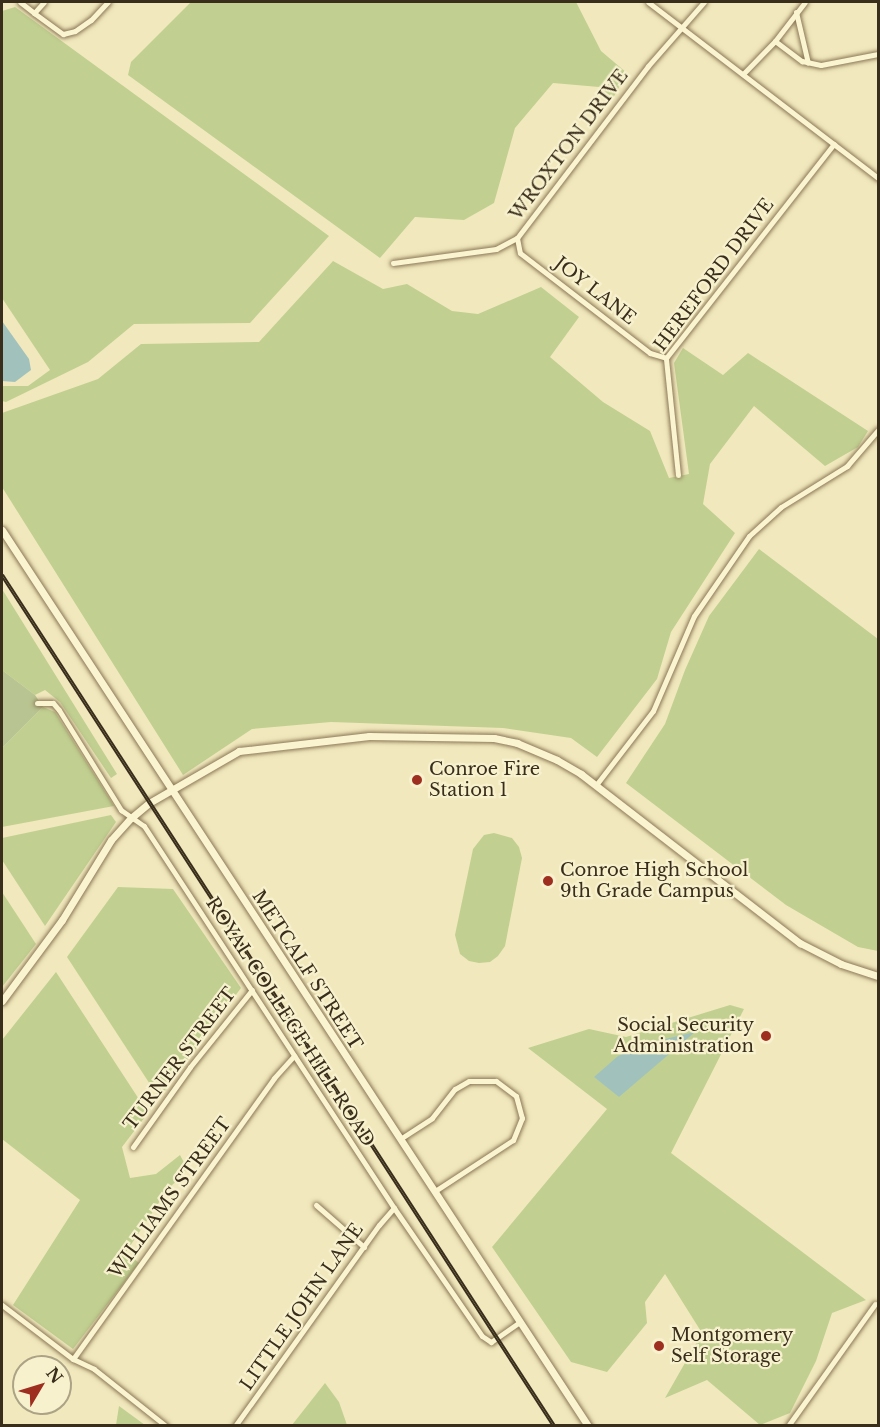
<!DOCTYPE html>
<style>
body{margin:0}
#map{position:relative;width:880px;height:1427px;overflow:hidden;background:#f1e8bd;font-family:"Libre Baskerville",serif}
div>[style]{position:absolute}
.green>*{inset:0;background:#c1d091}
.cemetery>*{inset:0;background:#b8c491}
.water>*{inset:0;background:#a1c2bc}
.roads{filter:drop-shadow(0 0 2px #8b7855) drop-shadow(0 0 2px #8b7855)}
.minor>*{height:5px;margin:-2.5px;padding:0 2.5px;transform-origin:2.5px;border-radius:2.5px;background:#fbf4d1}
.tertiary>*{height:7px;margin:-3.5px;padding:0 3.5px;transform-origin:3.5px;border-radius:3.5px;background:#fbf4d1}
.rail>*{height:4px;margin-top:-2px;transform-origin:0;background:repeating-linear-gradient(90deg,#f8f1ce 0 4.5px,#392d1b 0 9px);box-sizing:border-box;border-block:2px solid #392d1b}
.dots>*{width:16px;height:16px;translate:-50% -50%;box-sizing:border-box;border:3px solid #f8f1ce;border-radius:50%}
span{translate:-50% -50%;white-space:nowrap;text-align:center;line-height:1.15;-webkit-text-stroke:4.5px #f8f1ce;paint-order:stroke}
.street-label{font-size:18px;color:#392d1b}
.poi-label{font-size:18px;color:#392d1b}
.left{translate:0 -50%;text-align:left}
.right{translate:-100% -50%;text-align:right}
.frame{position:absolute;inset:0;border:3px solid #392d1b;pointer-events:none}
.north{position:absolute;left:12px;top:1355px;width:60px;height:60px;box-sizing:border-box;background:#f8f1ce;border:2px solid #aca386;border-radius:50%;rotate:52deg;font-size:16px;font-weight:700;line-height:24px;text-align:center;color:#392d1b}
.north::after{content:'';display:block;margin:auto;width:21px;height:27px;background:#9e2e20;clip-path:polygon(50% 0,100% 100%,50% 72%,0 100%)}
</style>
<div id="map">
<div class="green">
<div style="clip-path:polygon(191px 2px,576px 2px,601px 51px,627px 73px,613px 98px,599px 87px,553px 83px,515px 128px,494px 203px,464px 220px,415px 217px,380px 258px,128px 75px,131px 62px)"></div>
<div style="clip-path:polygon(15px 7px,329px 236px,250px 323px,134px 324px,88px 362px,6px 402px,2px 401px,2px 386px,28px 386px,50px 370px,2px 298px,2px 11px)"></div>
<div style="clip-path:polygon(333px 261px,383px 289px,407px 284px,452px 311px,478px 314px,541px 287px,579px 317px,550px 357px,603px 402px,650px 431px,669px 478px,689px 474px,674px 363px,683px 348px,723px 375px,748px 353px,868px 431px,858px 447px,825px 466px,754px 406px,710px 464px,703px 504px,735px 533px,671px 632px,657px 679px,597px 757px,571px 738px,503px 728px,331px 722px,252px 729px,183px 775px,2px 487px,2px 413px,98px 379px,141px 344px,259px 342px)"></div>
<div style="clip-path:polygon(759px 549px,878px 639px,878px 951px,858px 947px,786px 905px,626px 783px,665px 724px,685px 670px,709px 616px)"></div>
<div style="clip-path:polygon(2px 589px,117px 774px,111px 778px,60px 702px,45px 690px,35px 695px,2px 670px)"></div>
<div style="clip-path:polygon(43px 707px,55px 712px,114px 806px,2px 827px,2px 748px)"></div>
<div style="clip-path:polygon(111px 815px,116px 822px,45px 926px,2px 860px,2px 838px)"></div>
<div style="clip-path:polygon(494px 833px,512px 838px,519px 847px,522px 858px,505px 946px,498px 956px,490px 962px,479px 963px,469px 961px,460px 954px,455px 935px,473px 849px,484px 835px)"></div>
<div style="clip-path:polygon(118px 887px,173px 889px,241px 988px,159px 1098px,67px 957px)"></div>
<div style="clip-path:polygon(2px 892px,36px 944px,2px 987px)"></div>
<div style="clip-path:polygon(56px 972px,148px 1113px,122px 1147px,130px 1178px,156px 1174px,180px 1155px,188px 1170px,168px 1189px,126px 1252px,139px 1263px,73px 1349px,13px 1305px,80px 1200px,2px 1139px,2px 1040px)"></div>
<div style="clip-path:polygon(730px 1005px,744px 1009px,671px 1153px,866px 1300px,832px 1313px,816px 1361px,790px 1413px,760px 1425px,707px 1380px,665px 1398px,702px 1333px,665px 1274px,645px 1302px,647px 1323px,607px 1372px,571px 1362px,492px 1247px,607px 1109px,528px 1048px,589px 1029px,626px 1037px)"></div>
<div style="clip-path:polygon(325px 1383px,339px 1402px,347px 1425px,292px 1425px)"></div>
<div style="clip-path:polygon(119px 1406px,145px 1425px,116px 1425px)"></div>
</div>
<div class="cemetery">
<div style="clip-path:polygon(2px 670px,35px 695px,43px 707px,2px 748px)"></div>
</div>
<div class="water">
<div style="clip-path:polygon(2px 321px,29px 359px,31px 370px,15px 382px,2px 381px)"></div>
<div style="clip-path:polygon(695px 1032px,619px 1097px,594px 1077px,618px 1056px,648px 1043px)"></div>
</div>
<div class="roads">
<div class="minor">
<div style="left:20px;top:2px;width:18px;rotate:38deg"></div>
<div style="left:44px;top:2px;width:15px;rotate:132deg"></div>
<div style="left:34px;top:13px;width:36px;rotate:36deg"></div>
<div style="left:63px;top:34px;width:12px;rotate:-14deg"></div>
<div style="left:75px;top:31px;width:19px;rotate:-35deg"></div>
<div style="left:91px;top:20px;width:25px;rotate:-47deg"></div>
<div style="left:648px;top:2px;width:290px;rotate:37.4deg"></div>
<div style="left:796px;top:12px;width:52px;rotate:76.8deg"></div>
<div style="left:775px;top:41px;width:34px;rotate:37deg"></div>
<div style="left:802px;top:61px;width:19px;rotate:12deg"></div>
<div style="left:821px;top:65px;width:58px;rotate:-10.9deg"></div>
<div style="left:743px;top:74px;width:46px;rotate:-45.9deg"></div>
<div style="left:775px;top:41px;width:49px;rotate:-52.4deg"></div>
<div style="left:517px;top:238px;width:15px;rotate:79deg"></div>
<div style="left:520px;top:253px;width:164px;rotate:37.6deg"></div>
<div style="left:650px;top:353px;width:17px;rotate:17deg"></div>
<div style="left:393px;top:263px;width:104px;rotate:-7.7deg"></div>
<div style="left:496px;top:249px;width:24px;rotate:-28deg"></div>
<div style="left:517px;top:238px;width:216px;rotate:-52.7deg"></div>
<div style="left:648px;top:66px;width:85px;rotate:-48.8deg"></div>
<div style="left:678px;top:475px;width:118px;rotate:-95.9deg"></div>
<div style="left:666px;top:358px;width:272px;rotate:-51.9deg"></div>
<div style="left:37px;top:703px;width:16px"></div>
<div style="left:53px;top:703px;width:9px;rotate:49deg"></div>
<div style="left:59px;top:710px;width:118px;rotate:58.2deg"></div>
<div style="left:121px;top:810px;width:28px;rotate:35deg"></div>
<div style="left:144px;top:826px;width:457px;rotate:56.8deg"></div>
<div style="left:394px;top:1208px;width:155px;rotate:55.5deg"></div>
<div style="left:482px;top:1336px;width:11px;rotate:34deg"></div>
<div style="left:491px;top:1342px;width:35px;rotate:-35deg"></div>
<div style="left:596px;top:785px;width:93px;rotate:-52.4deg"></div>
<div style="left:653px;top:711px;width:103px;rotate:-66.7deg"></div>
<div style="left:694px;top:616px;width:97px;rotate:-55.5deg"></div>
<div style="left:749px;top:536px;width:43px;rotate:-42.2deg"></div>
<div style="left:781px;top:507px;width:78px;rotate:-31.8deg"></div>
<div style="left:847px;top:466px;width:48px;rotate:-49.3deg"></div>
<div style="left:400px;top:1139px;width:38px;rotate:-33deg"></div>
<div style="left:432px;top:1118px;width:37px;rotate:-52deg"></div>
<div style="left:455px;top:1089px;width:16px;rotate:-30deg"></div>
<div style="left:469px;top:1081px;width:27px"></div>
<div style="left:496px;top:1081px;width:25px;rotate:37deg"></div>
<div style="left:516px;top:1096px;width:23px;rotate:75deg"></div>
<div style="left:522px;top:1118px;width:24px;rotate:112deg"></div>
<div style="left:513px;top:1140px;width:93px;rotate:146.8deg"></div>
<div style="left:133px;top:1147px;width:98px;rotate:-54.5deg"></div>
<div style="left:190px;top:1067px;width:99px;rotate:-51.2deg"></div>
<div style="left:316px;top:1205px;width:64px;rotate:41.2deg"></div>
<div style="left:2px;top:1305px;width:89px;rotate:37.3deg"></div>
<div style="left:73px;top:1359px;width:23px;rotate:25deg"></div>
<div style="left:94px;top:1369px;width:92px;rotate:38.4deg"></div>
<div style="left:73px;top:1359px;width:345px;rotate:-54.4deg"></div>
<div style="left:274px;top:1078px;width:30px;rotate:-48deg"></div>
<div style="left:235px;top:1426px;width:247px;rotate:-54.4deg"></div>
<div style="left:379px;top:1225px;width:23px;rotate:-49deg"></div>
<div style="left:788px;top:1426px;width:150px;rotate:-54.5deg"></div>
</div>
<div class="tertiary">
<div style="left:2px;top:530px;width:1071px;rotate:56.81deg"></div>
<div style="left:2px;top:1001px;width:101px;rotate:-53.5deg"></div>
<div style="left:62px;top:920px;width:94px;rotate:-58.5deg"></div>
<div style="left:111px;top:840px;width:30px;rotate:-48deg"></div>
<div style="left:131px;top:818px;width:23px;rotate:-40deg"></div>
<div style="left:149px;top:803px;width:104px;rotate:-30deg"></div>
<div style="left:239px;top:751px;width:131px;rotate:-6.6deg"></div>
<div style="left:369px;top:736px;width:125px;rotate:0.9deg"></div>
<div style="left:494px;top:738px;width:24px;rotate:12deg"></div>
<div style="left:517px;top:743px;width:43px;rotate:23deg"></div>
<div style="left:557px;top:760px;width:28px;rotate:30deg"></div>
<div style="left:581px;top:774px;width:277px;rotate:37.7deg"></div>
<div style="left:800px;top:943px;width:46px;rotate:27.1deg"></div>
<div style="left:841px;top:964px;width:39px;rotate:18deg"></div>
</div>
</div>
<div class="rail">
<div style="left:2px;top:575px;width:1014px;rotate:57.03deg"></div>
</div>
<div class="dots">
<div style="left:417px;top:780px;background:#9e2e20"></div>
<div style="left:548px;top:881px;background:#9e2e20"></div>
<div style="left:766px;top:1036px;background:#9e2e20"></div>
<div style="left:659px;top:1346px;background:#9e2e20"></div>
</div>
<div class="street-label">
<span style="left:569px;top:145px;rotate:-53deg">WROXTON DRIVE</span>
<span style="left:714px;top:275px;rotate:-53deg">HEREFORD DRIVE</span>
<span style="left:595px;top:291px;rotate:38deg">JOY LANE</span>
<span style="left:307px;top:970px;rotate:57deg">METCALF STREET</span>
<span style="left:290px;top:1022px;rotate:57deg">ROYAL COLLEGE HILL ROAD</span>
<span style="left:180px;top:1059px;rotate:-53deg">TURNER STREET</span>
<span style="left:170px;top:1198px;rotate:-54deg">WILLIAMS STREET</span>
<span style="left:302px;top:1307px;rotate:-55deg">LITTLE JOHN LANE</span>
</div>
<div class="poi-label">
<span class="left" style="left:429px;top:780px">Conroe Fire<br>Station 1</span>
<span class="left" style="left:560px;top:881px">Conroe High School<br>9th Grade Campus</span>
<span class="right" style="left:754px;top:1036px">Social Security<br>Administration</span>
<span class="left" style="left:671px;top:1346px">Montgomery<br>Self Storage</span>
</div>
<div class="frame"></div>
<div class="north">N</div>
</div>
